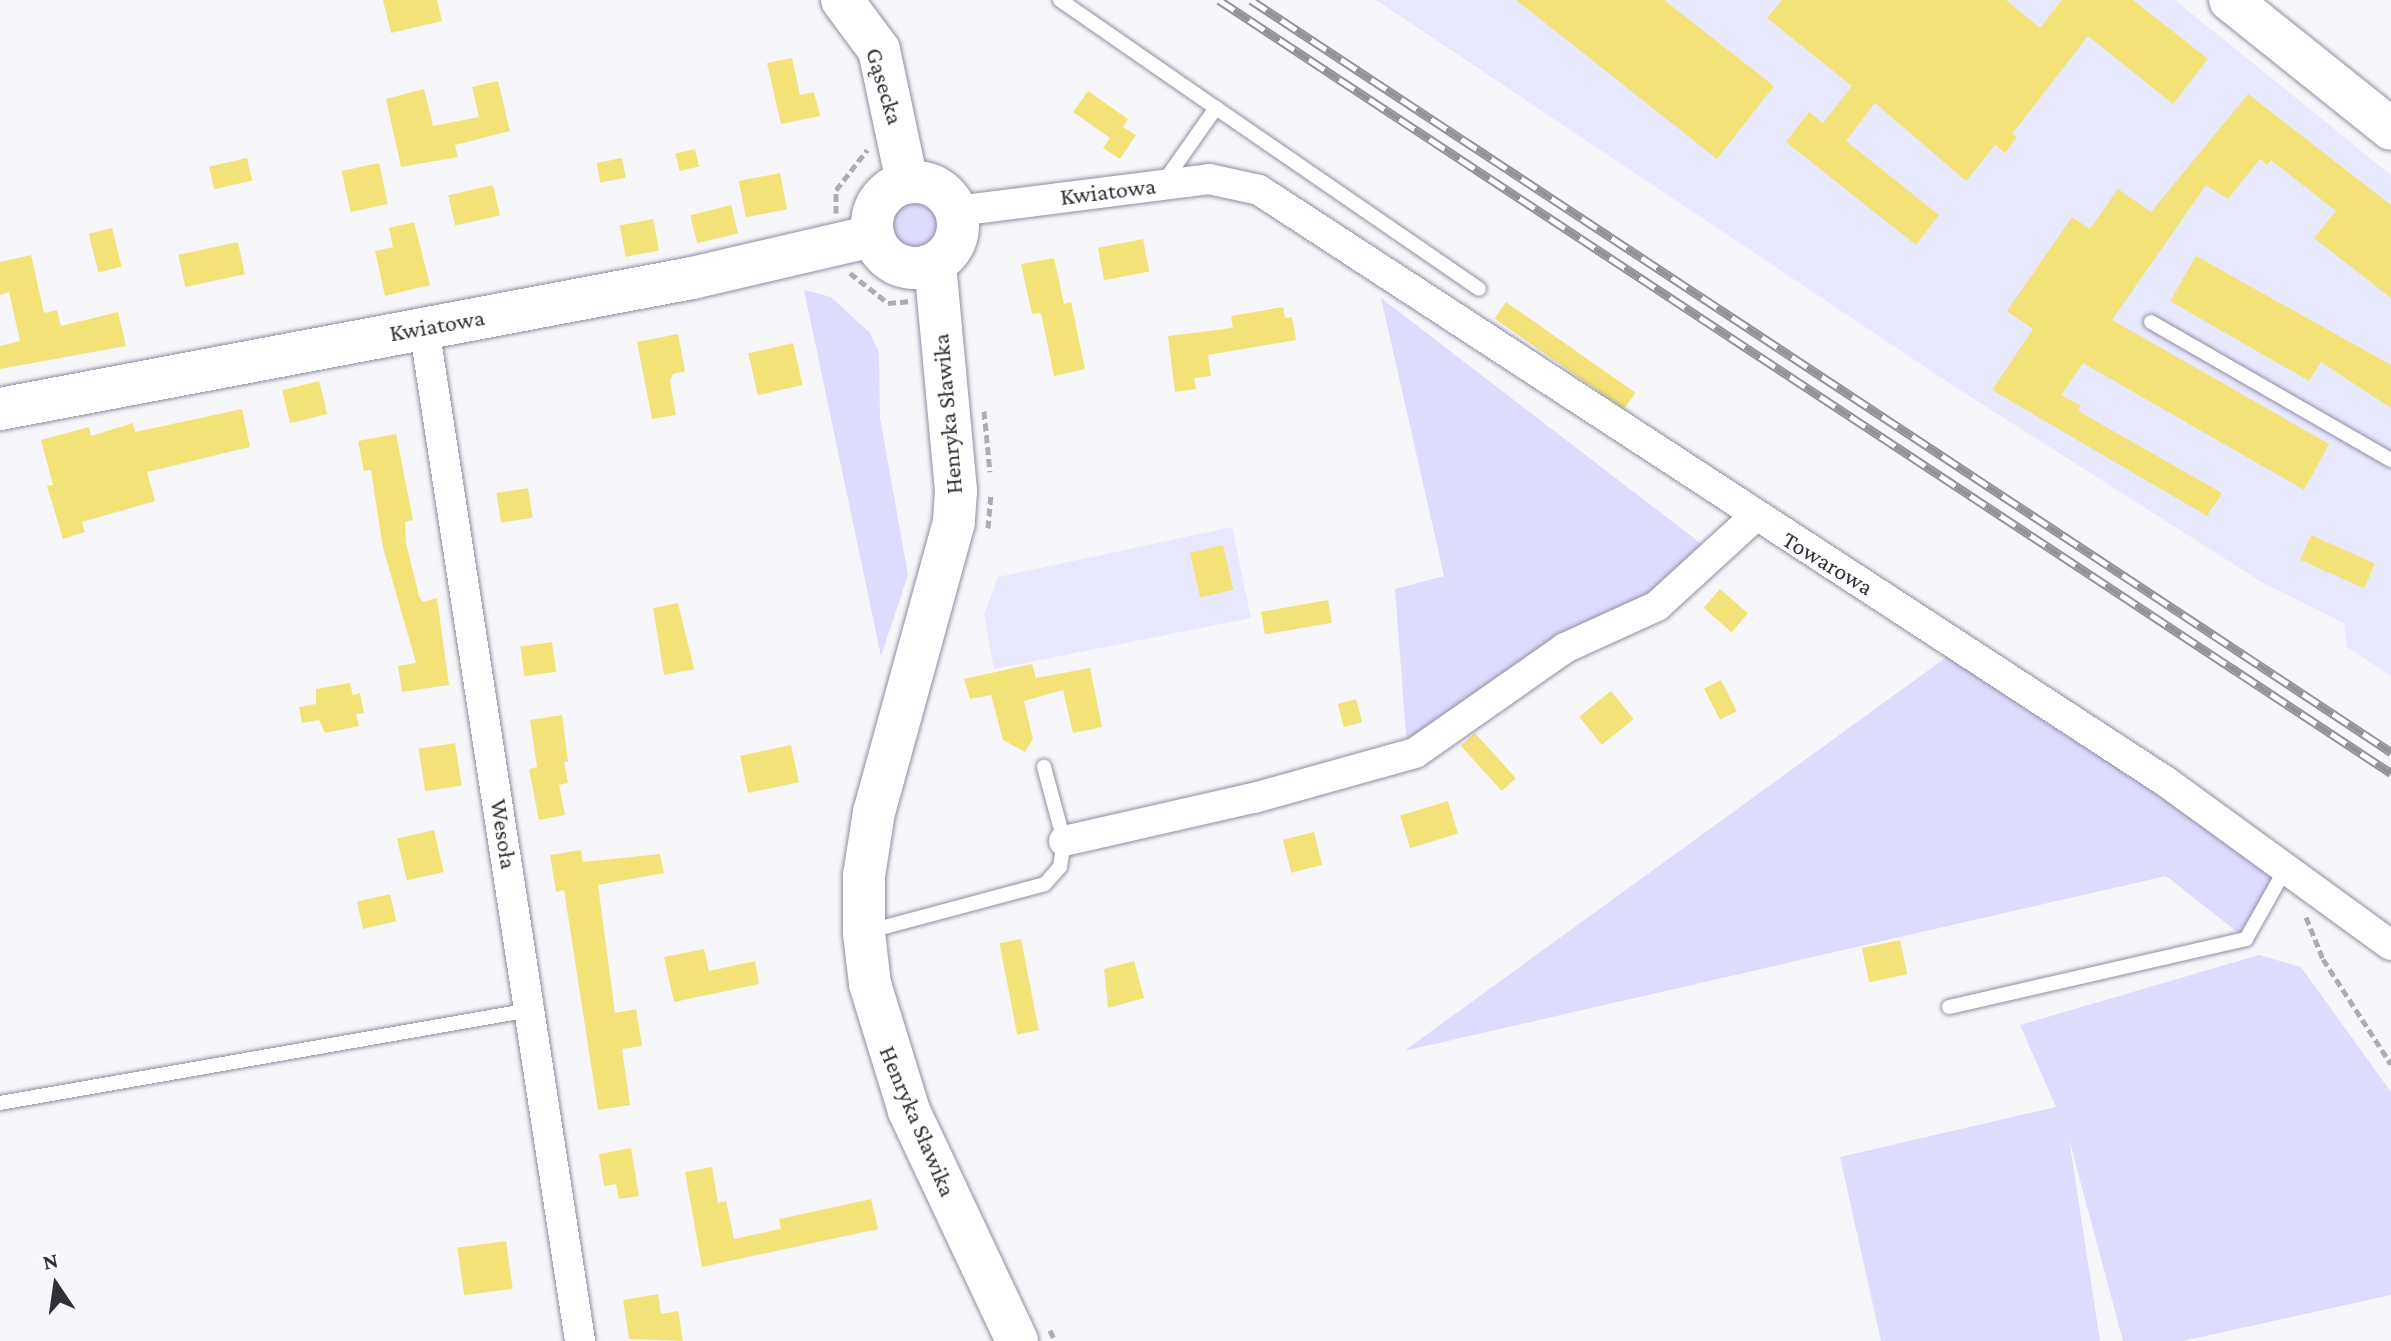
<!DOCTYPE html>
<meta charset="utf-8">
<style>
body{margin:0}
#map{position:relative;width:2391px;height:1341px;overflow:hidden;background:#f7f7fb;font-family:"Crimson Pro",serif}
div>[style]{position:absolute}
.built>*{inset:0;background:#e8e8ff}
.green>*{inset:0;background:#dddcfe}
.round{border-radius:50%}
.building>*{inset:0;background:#f3e278;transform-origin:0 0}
.path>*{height:5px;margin-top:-2.5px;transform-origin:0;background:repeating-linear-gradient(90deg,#acacb2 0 8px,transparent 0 12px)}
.roads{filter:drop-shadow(0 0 2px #8e8da1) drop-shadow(0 0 2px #8e8da1)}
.lane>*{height:14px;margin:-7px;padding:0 7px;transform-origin:7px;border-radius:7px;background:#fff}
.street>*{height:30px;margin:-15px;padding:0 15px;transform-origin:15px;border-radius:15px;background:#fff}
.secondary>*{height:42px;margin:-21px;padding:0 21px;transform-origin:21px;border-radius:21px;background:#fff}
.secondary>.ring{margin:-21px;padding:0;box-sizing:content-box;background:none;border:42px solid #fff;border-radius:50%}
.rail>*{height:9px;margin-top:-4.5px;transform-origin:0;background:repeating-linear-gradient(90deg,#fff 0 18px,#929298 0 36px);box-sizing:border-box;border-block:2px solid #929298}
span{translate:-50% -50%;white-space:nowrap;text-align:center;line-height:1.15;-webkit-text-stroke:7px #fff;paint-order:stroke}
.street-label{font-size:24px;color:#303038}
.north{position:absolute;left:16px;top:1245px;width:80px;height:80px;-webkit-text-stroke:6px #fff;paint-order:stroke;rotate:347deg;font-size:22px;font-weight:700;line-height:32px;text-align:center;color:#303038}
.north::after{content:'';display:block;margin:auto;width:28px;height:36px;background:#303038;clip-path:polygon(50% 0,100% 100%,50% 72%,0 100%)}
</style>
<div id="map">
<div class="built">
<div style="clip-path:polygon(1376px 0,2175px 0,2391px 175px,2391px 676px,2347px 647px,2344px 623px,2263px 583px,1949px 383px)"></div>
<div style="clip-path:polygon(1232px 527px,1251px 618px,994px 669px,984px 615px,998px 577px)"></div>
</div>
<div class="green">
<div class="round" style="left:889px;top:198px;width:52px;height:52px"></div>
<div style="clip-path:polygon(804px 290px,831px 297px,870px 333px,879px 353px,880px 418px,908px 575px,881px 656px)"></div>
<div style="clip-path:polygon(1381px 298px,1712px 552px,1663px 591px,1407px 748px,1395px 589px,1444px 576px)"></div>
<div style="clip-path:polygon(1959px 648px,2286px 868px,2246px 939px,2166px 876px,1404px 1051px)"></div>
<div style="clip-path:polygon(2259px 955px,2301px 967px,2391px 1092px,2391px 1295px,2183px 1341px,2123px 1341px,2069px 1139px,2100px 1341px,1881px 1341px,1840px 1157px,2056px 1107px,2020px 1025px)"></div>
</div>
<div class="building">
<div style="clip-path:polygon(383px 0,437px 0,442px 21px,391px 33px)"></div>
<div style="clip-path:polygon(1516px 0,1664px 0,1774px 86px,1717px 159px)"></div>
<div style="clip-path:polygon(1782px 0,2006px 0,2040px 28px,2062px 0,2133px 0,2208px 59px,2173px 104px,2088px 36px,2012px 134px,2017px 137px,2005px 153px,1995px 145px,1966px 181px,1875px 103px,1846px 141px,1939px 215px,1916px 245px,1786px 142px,1809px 112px,1823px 123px,1852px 86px,1767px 18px)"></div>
<div style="clip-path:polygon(792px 58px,800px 95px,814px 92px,820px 116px,781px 124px,767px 63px)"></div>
<div style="clip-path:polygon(498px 81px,510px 131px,455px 145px,458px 157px,401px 167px,386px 99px,424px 89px,433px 126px,479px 117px,472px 87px)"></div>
<div style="clip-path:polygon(1088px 91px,1128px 119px,1123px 127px,1136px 135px,1120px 159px,1103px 148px,1110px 138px,1073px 112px)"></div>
<div style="clip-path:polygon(2248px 94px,2391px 205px,2391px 298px,2314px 238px,2336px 211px,2271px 160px,2267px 165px,2260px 159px,2228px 199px,2206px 185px,2112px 320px,2329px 444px,2304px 490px,2083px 363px,2061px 395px,2081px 406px,2078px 411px,2222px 493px,2207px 516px,1992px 390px,2033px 329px,2007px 311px,2072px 217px,2090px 229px,2118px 189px,2151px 212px)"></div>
<div style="left:695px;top:149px;width:18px;height:20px;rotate:77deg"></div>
<div style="left:247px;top:158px;width:23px;height:39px;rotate:77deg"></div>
<div style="left:622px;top:158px;width:20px;height:26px;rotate:79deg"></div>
<div style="left:379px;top:163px;width:42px;height:38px;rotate:78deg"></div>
<div style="left:780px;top:173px;width:37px;height:42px;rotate:79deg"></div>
<div style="left:493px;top:185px;width:31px;height:46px;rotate:77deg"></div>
<div style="left:731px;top:205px;width:29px;height:42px;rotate:76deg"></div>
<div style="left:653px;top:219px;width:32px;height:34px;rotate:79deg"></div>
<div style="clip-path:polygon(414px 222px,430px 285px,385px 296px,375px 251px,393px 247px,389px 228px)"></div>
<div style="left:112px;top:228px;width:40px;height:24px;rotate:76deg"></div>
<div style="left:1143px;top:239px;width:33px;height:46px;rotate:79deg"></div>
<div style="left:238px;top:242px;width:33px;height:61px;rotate:78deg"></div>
<div style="clip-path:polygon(31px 255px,44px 313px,57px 310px,61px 326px,118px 312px,126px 346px,0 369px,0 346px,20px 341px,9px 292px,0 295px,0 262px)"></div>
<div style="clip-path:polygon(2196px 256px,2391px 365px,2391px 408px,2321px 362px,2309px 381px,2170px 301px)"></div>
<div style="clip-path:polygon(1054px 258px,1064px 304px,1071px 302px,1085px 369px,1054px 376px,1041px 313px,1032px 314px,1021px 264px)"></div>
<div style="left:1506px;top:302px;width:158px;height:20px;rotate:35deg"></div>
<div style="clip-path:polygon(1283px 307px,1285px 318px,1292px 317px,1296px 340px,1208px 355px,1211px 376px,1194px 378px,1196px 389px,1175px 392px,1168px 336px,1225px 329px,1233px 327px,1231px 316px)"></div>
<div style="clip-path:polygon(678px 334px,685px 371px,673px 374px,670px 381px,676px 415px,652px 419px,637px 342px)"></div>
<div style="left:793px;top:343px;width:43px;height:46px;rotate:77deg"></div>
<div style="left:319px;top:381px;width:34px;height:38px;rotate:76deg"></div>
<div style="clip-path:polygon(242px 409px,250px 447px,147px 472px,155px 501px,82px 522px,85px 532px,63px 539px,47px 486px,53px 485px,41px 440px,89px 427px,91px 436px,133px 423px,135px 432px)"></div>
<div style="clip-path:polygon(396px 434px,413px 520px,405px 522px,406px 543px,419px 596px,423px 602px,437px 598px,449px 685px,402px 692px,398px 666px,416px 663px,383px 548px,371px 470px,364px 471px,358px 441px)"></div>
<div style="left:528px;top:488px;width:30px;height:32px;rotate:81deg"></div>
<div style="left:2311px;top:535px;width:70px;height:27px;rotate:24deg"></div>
<div style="left:1223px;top:545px;width:46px;height:34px;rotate:77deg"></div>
<div style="left:1720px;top:589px;width:37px;height:25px;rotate:41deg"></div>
<div style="left:1328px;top:600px;width:23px;height:68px;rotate:80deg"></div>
<div style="clip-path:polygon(678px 603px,694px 669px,664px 675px,653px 608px)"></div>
<div style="left:552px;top:642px;width:30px;height:32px;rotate:82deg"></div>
<div style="clip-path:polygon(1032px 664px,1036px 678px,1090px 668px,1102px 727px,1073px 733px,1063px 690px,1024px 701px,1033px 739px,1025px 752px,1003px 740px,991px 695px,970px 699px,964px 679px)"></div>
<div style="left:1721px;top:680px;width:35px;height:19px;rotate:63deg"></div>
<div style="clip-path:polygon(350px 683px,353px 695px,360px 693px,364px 713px,356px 714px,359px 726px,325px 733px,319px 720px,302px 723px,299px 707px,316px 704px,316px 689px)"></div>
<div style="left:1611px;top:691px;width:36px;height:41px;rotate:51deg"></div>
<div style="left:1356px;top:699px;width:24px;height:19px;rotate:75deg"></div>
<div style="clip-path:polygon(562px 715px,568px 761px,564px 762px,568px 783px,559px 785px,565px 815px,539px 820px,529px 769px,537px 767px,530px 720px)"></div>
<div style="left:1475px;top:733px;width:61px;height:19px;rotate:48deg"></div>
<div style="left:455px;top:743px;width:43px;height:37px;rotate:81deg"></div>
<div style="left:791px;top:745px;width:38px;height:52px;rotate:78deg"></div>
<div style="left:1448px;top:801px;width:34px;height:50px;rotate:73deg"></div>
<div style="left:434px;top:830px;width:43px;height:38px;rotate:77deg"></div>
<div style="left:1314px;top:832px;width:34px;height:32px;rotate:76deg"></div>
<div style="clip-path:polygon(581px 850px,583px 862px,660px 854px,664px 873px,598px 885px,615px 1013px,636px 1009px,642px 1046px,622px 1049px,630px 1105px,598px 1110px,564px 890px,556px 892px,550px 855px)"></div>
<div style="left:390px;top:894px;width:28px;height:34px;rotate:77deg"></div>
<div style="left:1021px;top:939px;width:93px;height:22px;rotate:79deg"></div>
<div style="left:1900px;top:940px;width:35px;height:39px;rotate:78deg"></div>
<div style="clip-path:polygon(704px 949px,709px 971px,755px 961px,759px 984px,674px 1002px,664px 957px)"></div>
<div style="clip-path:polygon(1134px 961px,1144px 998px,1108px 1008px,1104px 969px)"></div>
<div style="clip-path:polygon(631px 1148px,639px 1196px,619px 1199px,616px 1184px,604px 1186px,599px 1154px)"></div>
<div style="clip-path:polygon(712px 1167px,718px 1203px,726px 1201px,734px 1239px,781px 1229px,779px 1219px,871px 1199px,878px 1229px,702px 1267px,685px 1172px)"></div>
<div style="left:506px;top:1241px;width:48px;height:49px;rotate:82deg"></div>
<div style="clip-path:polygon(658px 1294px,661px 1314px,678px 1311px,683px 1341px,629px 1339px,623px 1300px)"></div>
</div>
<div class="path">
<div style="left:836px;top:213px;width:23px;rotate:-90deg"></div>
<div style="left:836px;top:190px;width:51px;rotate:-52.2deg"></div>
<div style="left:850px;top:273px;width:48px;rotate:38.3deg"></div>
<div style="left:888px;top:303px;width:21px;rotate:-5deg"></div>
<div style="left:984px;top:411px;width:61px;rotate:84.4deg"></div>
<div style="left:988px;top:528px;width:34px;rotate:-85deg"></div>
<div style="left:2306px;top:917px;width:45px;rotate:68deg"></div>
<div style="left:2323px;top:959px;width:125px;rotate:57.1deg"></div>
<div style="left:1050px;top:1330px;width:12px;rotate:66deg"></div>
</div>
<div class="roads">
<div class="lane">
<div style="left:1060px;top:0;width:190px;rotate:34.7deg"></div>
<div style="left:1163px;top:183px;width:92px;rotate:-54.8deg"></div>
<div style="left:1216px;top:108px;width:319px;rotate:34.5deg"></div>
<div style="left:2151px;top:322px;width:277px;rotate:29.9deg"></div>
<div style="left:866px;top:932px;width:185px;rotate:-15deg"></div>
<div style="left:1045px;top:884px;width:23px;rotate:-49deg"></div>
<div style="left:1060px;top:867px;width:26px;rotate:-81deg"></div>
<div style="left:1064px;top:841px;width:77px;rotate:-105.1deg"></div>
<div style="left:1949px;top:1007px;width:305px;rotate:-12.9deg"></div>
<div style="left:2246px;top:939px;width:81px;rotate:-60.6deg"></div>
<div style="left:0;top:1103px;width:538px;rotate:-9.95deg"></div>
</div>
<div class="street">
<div style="left:957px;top:211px;width:254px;rotate:-7.2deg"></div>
<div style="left:1209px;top:179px;width:51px;rotate:12.4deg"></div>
<div style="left:1259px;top:190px;width:1082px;rotate:33.12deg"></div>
<div style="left:2165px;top:781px;width:279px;rotate:36deg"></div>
<div style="left:424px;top:327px;width:1026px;rotate:81.25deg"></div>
<div style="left:1064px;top:841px;width:195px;rotate:-12.8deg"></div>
<div style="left:1254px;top:798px;width:167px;rotate:-15.6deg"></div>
<div style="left:1415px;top:753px;width:183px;rotate:-35deg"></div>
<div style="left:1565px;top:648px;width:101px;rotate:-24.5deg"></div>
<div style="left:1657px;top:606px;width:132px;rotate:-42.5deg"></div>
</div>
<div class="secondary">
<div style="left:842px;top:0;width:62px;rotate:53.5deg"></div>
<div style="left:879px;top:50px;width:135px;rotate:78deg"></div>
<div style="left:2230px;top:0;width:206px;rotate:38.7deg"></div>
<div class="ring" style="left:872px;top:182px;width:44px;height:44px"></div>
<div style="left:935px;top:264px;width:228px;rotate:84.7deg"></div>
<div style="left:956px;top:491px;width:31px;rotate:94deg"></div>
<div style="left:954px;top:522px;width:301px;rotate:105.4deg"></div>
<div style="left:874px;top:812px;width:65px;rotate:98.9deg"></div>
<div style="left:864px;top:876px;width:57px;rotate:90deg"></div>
<div style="left:864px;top:933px;width:51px;rotate:83.3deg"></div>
<div style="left:870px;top:984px;width:133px;rotate:72.9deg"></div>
<div style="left:909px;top:1111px;width:254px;rotate:64.8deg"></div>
<div style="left:0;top:409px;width:704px;rotate:-10.72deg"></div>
<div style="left:692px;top:278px;width:186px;rotate:-13.1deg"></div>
</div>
</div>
<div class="rail">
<div style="left:1219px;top:0;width:1404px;rotate:33.41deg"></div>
<div style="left:1251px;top:0;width:1366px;rotate:33.41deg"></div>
</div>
<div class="street-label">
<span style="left:885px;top:86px;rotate:73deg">Gąsecka</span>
<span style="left:1108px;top:191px;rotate:-7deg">Kwiatowa</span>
<span style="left:437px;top:325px;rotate:-10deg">Kwiatowa</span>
<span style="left:947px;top:414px;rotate:-95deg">Henryka Sławika</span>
<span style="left:1828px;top:563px;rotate:31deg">Towarowa</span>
<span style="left:504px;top:834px;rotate:81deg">Wesoła</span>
<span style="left:918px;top:1121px;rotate:67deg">Henryka Sławika</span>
</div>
<div class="north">N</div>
</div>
